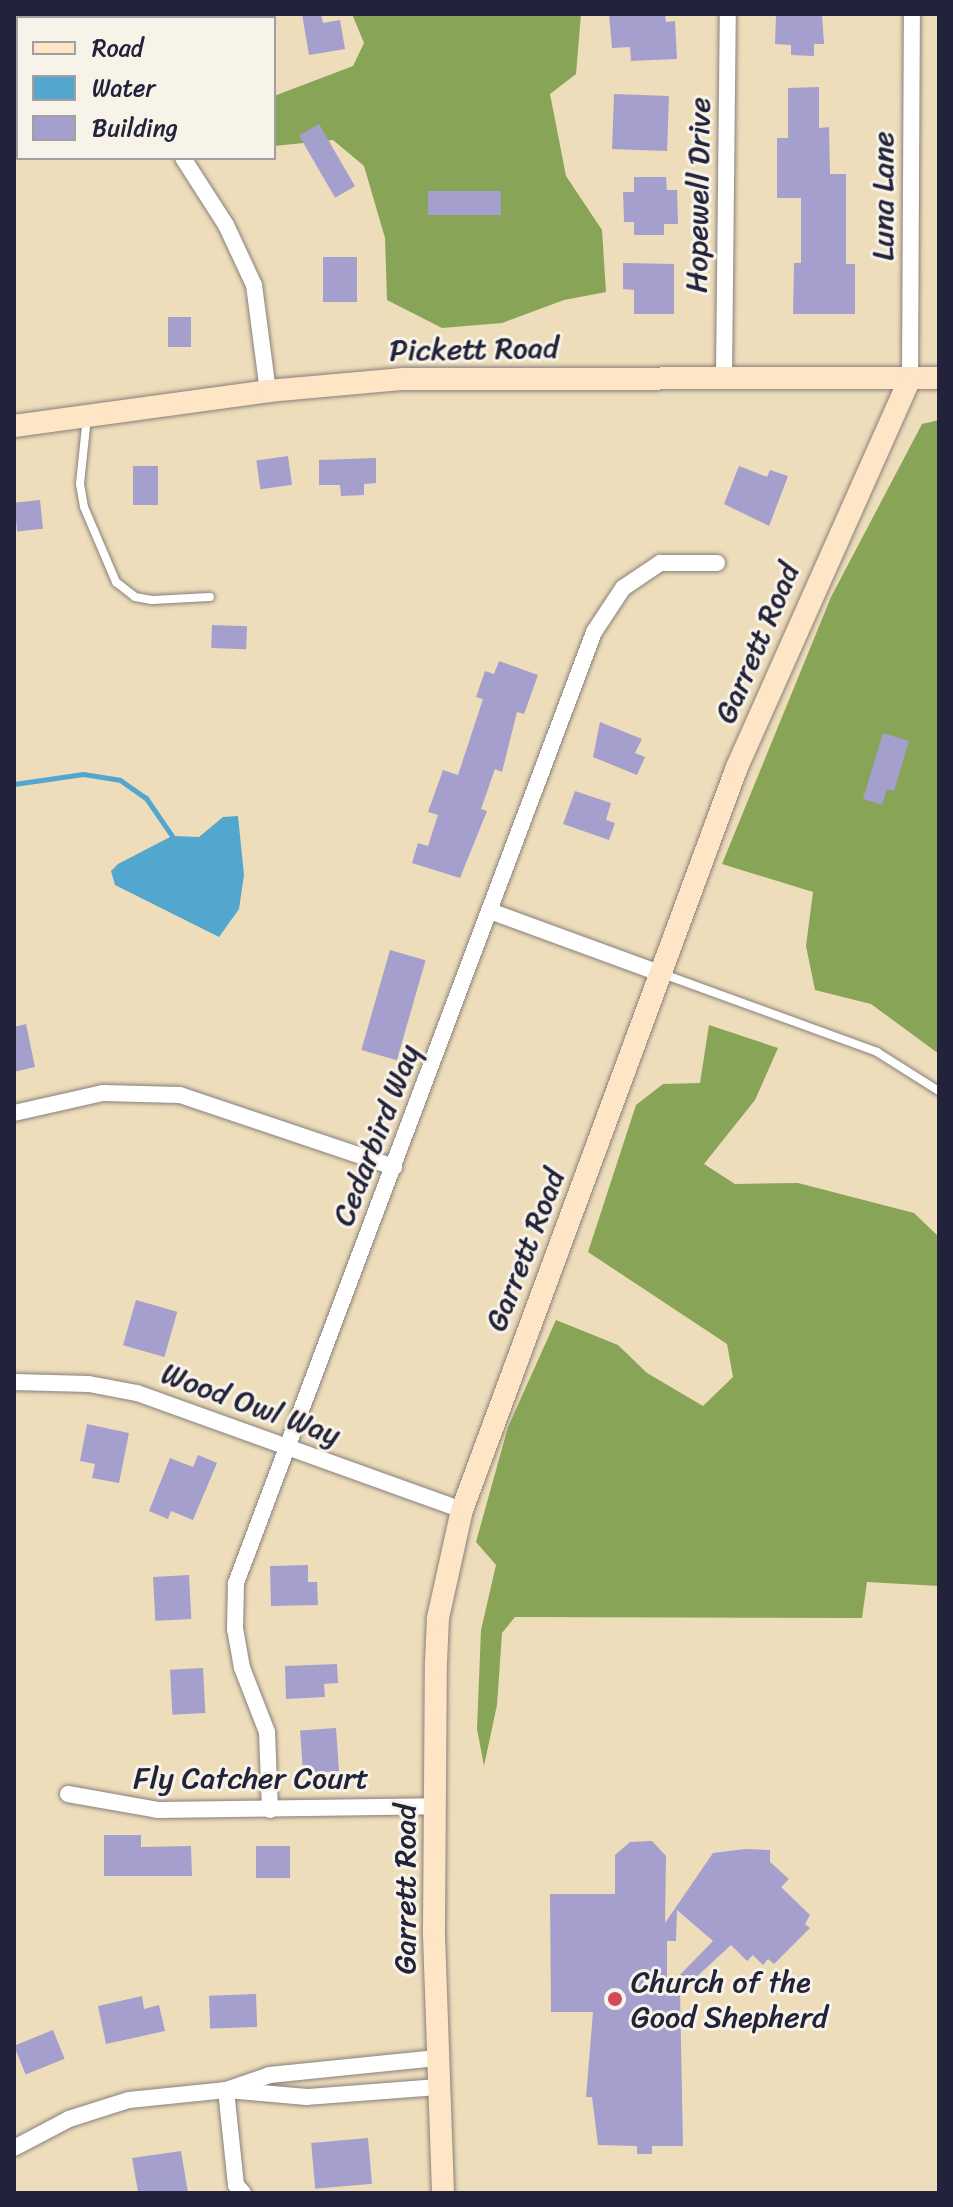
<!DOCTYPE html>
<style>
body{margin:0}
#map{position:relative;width:953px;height:2207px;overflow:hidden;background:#edb;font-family:Sriracha,sans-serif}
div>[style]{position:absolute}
.forest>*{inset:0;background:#88a456}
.water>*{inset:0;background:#53a6ce}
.stream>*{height:5px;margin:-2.5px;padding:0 2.5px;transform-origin:2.5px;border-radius:2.5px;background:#53a6ce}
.building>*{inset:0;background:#a49fcd;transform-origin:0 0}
.roads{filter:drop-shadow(0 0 2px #88807b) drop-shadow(0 0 2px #88807b)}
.lane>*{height:8px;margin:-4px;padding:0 4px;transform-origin:4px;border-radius:4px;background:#fff}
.street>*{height:16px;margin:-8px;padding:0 8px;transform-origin:8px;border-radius:8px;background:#fff}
.secondary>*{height:22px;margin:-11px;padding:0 11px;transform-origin:11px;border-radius:11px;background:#fde5c5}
.dots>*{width:22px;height:22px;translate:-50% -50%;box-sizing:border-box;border:4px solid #f7f3e8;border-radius:50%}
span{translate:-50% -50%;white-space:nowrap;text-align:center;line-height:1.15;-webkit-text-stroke:6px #f7f3e8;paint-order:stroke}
.street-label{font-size:30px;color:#22223b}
.poi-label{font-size:30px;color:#22223b}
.left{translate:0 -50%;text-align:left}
.frame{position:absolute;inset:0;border:16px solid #22223b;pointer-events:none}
.legend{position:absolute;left:16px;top:16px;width:260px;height:144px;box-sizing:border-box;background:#f7f3e8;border:2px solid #a29fa3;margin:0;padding:10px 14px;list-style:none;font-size:24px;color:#22223b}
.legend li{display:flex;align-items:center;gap:16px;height:40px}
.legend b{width:40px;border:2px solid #a29fa3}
</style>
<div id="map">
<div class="forest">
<div style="clip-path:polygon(352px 14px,581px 14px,576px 74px,550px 94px,566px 176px,602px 230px,606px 292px,564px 300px,502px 323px,442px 328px,387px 300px,385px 238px,364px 166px,333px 140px,274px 146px,274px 96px,353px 66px,364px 43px)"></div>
<div style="clip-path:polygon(939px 420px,939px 1054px,871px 1004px,815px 990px,806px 946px,813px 892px,722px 864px,831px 597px,922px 424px)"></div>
<div style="clip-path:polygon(709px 1025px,778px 1048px,755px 1100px,704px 1164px,735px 1184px,798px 1183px,914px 1213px,939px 1237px,939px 1586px,867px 1582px,862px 1618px,515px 1617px,502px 1633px,497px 1705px,484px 1766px,477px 1729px,481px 1630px,496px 1565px,476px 1542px,508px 1427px,556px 1320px,618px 1345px,647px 1373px,703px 1406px,733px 1377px,727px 1344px,588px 1252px,636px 1105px,663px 1084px,700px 1083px)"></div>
</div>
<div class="water">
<div style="clip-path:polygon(238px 816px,244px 875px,239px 909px,219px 937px,115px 885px,111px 871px,118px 864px,172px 836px,199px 837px,223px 817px)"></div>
</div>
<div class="stream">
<div style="left:14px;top:784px;width:70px;rotate:-8.2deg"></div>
<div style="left:83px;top:774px;width:37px;rotate:9deg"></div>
<div style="left:120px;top:780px;width:32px;rotate:35deg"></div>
<div style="left:146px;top:798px;width:46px;rotate:55.6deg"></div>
</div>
<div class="building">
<div style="clip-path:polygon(302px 14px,321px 14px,323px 23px,340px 20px,345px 49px,309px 55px)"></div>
<div style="clip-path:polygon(609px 14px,665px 14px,666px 22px,675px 21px,677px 59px,631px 61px,630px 47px,612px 48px)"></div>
<div style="clip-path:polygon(776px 14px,822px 14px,824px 44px,814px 44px,814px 56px,791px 55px,791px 45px,775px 44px)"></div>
<div style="clip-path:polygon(819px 87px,819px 128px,829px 127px,830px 174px,846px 174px,846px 264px,855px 264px,855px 314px,793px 314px,794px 263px,801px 263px,801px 198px,777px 198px,777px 138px,788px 138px,788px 88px)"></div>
<div style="left:614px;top:94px;width:55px;height:55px;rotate:2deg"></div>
<div style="left:319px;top:124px;width:72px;height:23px;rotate:60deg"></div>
<div style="clip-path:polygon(634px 177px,666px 177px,667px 190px,677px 190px,678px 224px,664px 224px,664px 235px,634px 235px,634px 222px,624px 222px,623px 192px,634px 192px)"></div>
<div style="left:428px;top:191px;width:73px;height:24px"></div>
<div style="left:323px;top:257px;width:34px;height:45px"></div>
<div style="clip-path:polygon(623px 263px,674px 264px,674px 314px,634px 314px,634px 290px,623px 289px)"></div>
<div style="left:168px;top:317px;width:23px;height:30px"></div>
<div style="left:288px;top:456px;width:29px;height:32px;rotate:82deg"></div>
<div style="clip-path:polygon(376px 458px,376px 483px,364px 484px,364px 495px,341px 496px,340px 485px,319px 485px,319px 460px)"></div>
<div style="left:133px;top:466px;width:25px;height:39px"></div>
<div style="clip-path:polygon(739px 466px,767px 477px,770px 470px,788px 476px,769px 526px,724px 504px)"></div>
<div style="left:40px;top:500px;width:29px;height:26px;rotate:84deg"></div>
<div style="left:212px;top:625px;width:35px;height:23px;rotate:2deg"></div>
<div style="clip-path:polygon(499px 661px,538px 675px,524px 714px,517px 712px,502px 772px,495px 769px,481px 809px,487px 811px,460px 878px,412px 863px,418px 843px,428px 846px,438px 815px,428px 812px,443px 770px,458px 775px,483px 699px,476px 697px,485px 671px,494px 674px)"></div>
<div style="clip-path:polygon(600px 722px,642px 739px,635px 753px,645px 757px,637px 775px,593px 757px)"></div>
<div style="clip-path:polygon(883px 733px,909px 741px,894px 791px,887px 789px,882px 805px,863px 799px)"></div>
<div style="clip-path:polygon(575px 791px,611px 803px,606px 820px,615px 823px,609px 840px,563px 824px)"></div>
<div style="left:390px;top:950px;width:37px;height:104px;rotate:16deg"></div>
<div style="clip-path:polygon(26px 1024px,35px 1067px,14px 1072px,14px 1027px)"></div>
<div style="left:136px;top:1300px;width:43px;height:47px;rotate:16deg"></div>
<div style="clip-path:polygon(87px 1424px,129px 1433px,119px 1483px,92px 1478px,95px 1464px,80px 1461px)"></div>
<div style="clip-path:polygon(198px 1455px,217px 1463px,193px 1520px,171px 1511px,168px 1519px,149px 1511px,170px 1458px,193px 1467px)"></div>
<div style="clip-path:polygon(308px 1565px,308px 1582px,317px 1582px,318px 1605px,271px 1606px,270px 1566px)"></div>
<div style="left:189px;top:1575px;width:44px;height:36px;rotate:87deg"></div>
<div style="clip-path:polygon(337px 1664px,338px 1683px,324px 1684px,325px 1697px,286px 1699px,285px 1666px)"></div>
<div style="left:203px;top:1668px;width:45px;height:33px;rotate:87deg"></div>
<div style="left:336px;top:1728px;width:43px;height:36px;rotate:86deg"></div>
<div style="clip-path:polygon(104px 1835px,141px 1835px,141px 1847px,191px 1846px,192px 1876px,104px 1876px)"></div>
<div style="clip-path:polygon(evenodd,652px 1841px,666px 1856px,665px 1923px,713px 1853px,746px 1849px,770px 1850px,770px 1862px,789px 1879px,781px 1887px,810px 1915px,805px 1924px,810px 1928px,774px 1964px,768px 1959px,763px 1965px,753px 1955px,747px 1961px,731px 1945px,680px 1992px,683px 2146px,652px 2146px,652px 2154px,637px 2154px,637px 2146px,598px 2145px,592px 2097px,586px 2097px,593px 2012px,551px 2012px,550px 1894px,615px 1894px,615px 1855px,630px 1842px,652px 1841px,677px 1910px,713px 1941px,667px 1988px,667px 1941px,676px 1941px,677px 1910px)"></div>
<div style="left:256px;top:1846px;width:34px;height:32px"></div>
<div style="left:256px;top:1994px;width:33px;height:47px;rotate:88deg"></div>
<div style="clip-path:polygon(142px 1996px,144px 2009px,159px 2005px,165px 2031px,106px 2044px,98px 2006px)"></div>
<div style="left:53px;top:2030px;width:31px;height:42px;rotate:68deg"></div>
<div style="left:368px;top:2138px;width:46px;height:57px;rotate:85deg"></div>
<div style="clip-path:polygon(181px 2151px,188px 2193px,138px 2192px,132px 2158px)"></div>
</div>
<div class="roads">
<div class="lane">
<div style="left:87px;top:417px;width:67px;rotate:96deg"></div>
<div style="left:80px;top:484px;width:23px;rotate:80deg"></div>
<div style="left:84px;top:507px;width:82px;rotate:66.9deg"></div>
<div style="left:116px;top:582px;width:24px;rotate:38deg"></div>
<div style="left:135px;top:597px;width:17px;rotate:10deg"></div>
<div style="left:152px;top:600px;width:58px;rotate:-3deg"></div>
<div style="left:663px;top:974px;width:228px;rotate:20deg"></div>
<div style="left:877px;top:1052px;width:73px;rotate:32.2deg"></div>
</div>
<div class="street">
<div style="left:134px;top:14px;width:4px;rotate:90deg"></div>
<div style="left:183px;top:158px;width:80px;rotate:57.3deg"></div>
<div style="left:226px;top:225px;width:66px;rotate:65deg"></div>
<div style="left:254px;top:285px;width:107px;rotate:82.5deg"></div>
<div style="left:724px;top:376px;width:362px;rotate:-89.4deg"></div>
<div style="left:910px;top:378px;width:364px;rotate:-89.7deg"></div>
<div style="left:490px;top:911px;width:183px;rotate:20.1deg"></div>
<div style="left:14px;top:1113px;width:91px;rotate:-12.7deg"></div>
<div style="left:103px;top:1093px;width:77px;rotate:1.5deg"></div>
<div style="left:180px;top:1095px;width:226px;rotate:18.6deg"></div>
<div style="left:14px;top:1382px;width:75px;rotate:1.5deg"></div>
<div style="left:89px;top:1384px;width:49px;rotate:10.6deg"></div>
<div style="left:137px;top:1393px;width:345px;rotate:19.8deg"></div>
<div style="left:68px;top:1794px;width:91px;rotate:10.1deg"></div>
<div style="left:158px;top:1810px;width:277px;rotate:-0.8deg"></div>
<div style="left:270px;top:1810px;width:78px;rotate:-92.2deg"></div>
<div style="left:267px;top:1732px;width:69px;rotate:-111.3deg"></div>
<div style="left:242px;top:1668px;width:39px;rotate:-100deg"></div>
<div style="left:235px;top:1630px;width:47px;rotate:-88.8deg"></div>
<div style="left:236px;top:1583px;width:1016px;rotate:-69.37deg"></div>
<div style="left:594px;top:632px;width:53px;rotate:-56.6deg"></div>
<div style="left:623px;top:588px;width:45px;rotate:-34deg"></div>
<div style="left:660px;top:563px;width:57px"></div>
<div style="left:226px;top:2090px;width:96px;rotate:84deg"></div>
<div style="left:236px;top:2185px;width:11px;rotate:49deg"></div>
<div style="left:227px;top:2090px;width:80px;rotate:5deg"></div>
<div style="left:307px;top:2097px;width:130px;rotate:-4.4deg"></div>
<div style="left:14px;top:2148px;width:62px;rotate:-27.8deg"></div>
<div style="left:69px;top:2119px;width:63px;rotate:-17.6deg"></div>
<div style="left:129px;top:2100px;width:98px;rotate:-5.9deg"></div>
<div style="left:226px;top:2090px;width:46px;rotate:-18.8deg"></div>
<div style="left:270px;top:2075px;width:167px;rotate:-5.8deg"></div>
</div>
<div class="secondary">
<div style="left:14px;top:426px;width:256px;rotate:-7.8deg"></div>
<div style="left:268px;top:391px;width:136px;rotate:-5.1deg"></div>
<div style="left:403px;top:379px;width:536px;rotate:-0.11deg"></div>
<div style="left:443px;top:2193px;width:264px;rotate:-92deg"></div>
<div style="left:434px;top:1929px;width:267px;rotate:-89.6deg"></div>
<div style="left:436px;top:1662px;width:44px;rotate:-87.4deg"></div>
<div style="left:438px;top:1618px;width:111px;rotate:-77.5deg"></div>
<div style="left:462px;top:1510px;width:792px;rotate:-69.69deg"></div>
<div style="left:737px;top:767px;width:426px;rotate:-66deg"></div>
</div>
</div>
<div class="dots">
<div style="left:615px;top:1999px;background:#d1495b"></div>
</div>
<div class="street-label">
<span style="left:698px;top:195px;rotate:-89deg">Hopewell Drive</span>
<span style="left:883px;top:196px;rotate:-90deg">Luna Lane</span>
<span style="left:474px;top:349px;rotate:-1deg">Pickett Road</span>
<span style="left:757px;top:643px;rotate:-67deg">Garrett Road</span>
<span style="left:376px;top:1135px;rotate:-69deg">Cedarbird Way</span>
<span style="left:525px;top:1250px;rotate:-69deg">Garrett Road</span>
<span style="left:251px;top:1404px;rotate:20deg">Wood Owl Way</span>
<span style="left:251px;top:1778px">Fly Catcher Court</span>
<span style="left:405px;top:1889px;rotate:-90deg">Garrett Road</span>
</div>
<div class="poi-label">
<span class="left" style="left:631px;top:1999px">Church of the<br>Good Shepherd</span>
</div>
<div class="frame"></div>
<ul class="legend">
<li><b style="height:10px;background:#fde5c5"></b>Road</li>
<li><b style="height:22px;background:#53a6ce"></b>Water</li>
<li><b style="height:22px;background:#a49fcd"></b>Building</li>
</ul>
</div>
